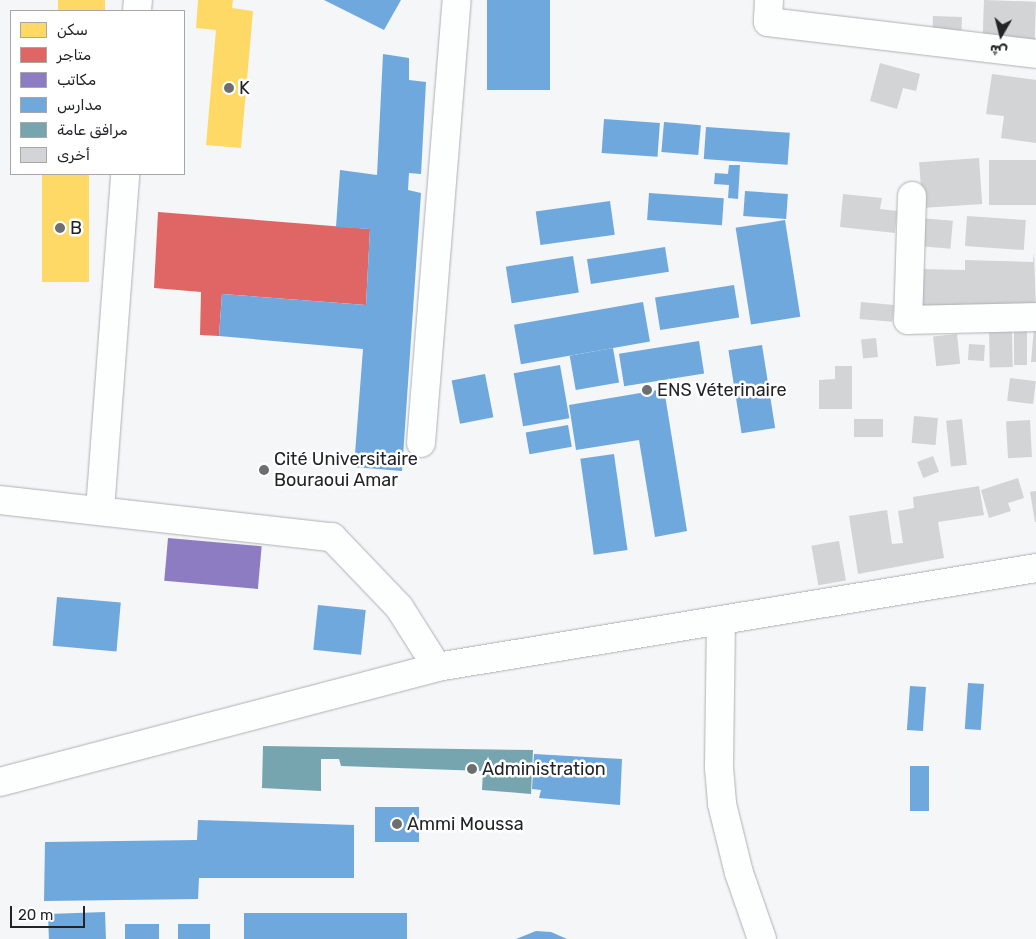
<!DOCTYPE html>
<meta charset="utf-8">
<style>
body{margin:0}
#map{position:relative;width:1036px;height:939px;overflow:hidden;background:#f4f6f8;font-family:Rubik,"Noto Naskh Arabic",sans-serif}
div>[style]{position:absolute}
.homes>*{inset:0;background:#ffd966;transform-origin:0 0}
.shops>*{inset:0;background:#e06666}
.offices>*{inset:0;background:#8e7cc3;transform-origin:0 0}
.schools>*{inset:0;background:#6fa8dc;transform-origin:0 0}
.public>*{inset:0;background:#76a5af}
.building>*{inset:0;background:#d2d4d5;transform-origin:0 0}
.roads{filter:drop-shadow(0 0 1px #afb0b2) drop-shadow(0 0 1px #afb0b2)}
.minor>*{height:28px;margin:-14px;padding:0 14px;transform-origin:14px;border-radius:14px;background:#fdfefe}
.dots>*{width:14px;height:14px;translate:-50% -50%;box-sizing:border-box;border:2px solid #fff;border-radius:50%}
span{translate:-50% -50%;white-space:nowrap;text-align:center;line-height:1.15;-webkit-text-stroke:5px #fff;paint-order:stroke}
.poi-label{font-size:18px;color:#232426}
.left{translate:0 -50%;text-align:left}
.legend{position:absolute;left:10px;top:10px;width:175px;height:165px;box-sizing:border-box;background:#fff;border:1px solid #a7a7a8;margin:0;padding:6px 9px;list-style:none;font-size:15px;color:#232426}
.legend li{display:flex;align-items:center;gap:10px;height:25px}
.legend b{width:25px;border:1px solid #a7a7a8}
.north{position:absolute;left:976px;top:10px;width:50px;height:50px;-webkit-text-stroke:4px #fff;paint-order:stroke;rotate:188deg;font-size:14px;font-weight:700;line-height:20px;text-align:center;color:#232426}
.north::after{content:'';display:block;margin:auto;width:18px;height:22px;background:#232426;clip-path:polygon(50% 0,100% 100%,50% 72%,0 100%)}
.scale{position:absolute;left:10px;top:906px;width:75px;height:22px;box-sizing:border-box;border:2px solid #232426;border-top:0;padding-left:6px;font-size:15px;line-height:18px;white-space:nowrap;color:#232426;-webkit-text-stroke:4px #fff;paint-order:stroke}
</style>
<div id="map">
<div class="homes">
<div style="left:58px;top:0;width:47px;height:11px"></div>
<div style="clip-path:polygon(198px 0,233px 0,232px 8px,253px 11px,241px 148px,206px 145px,216px 30px,196px 28px)"></div>
<div style="left:42px;top:174px;width:47px;height:108px"></div>
</div>
<div class="shops">
<div style="clip-path:polygon(158px 212px,370px 229px,366px 305px,222px 294px,219px 336px,200px 335px,201px 292px,154px 288px)"></div>
</div>
<div class="offices">
<div style="left:168px;top:538px;width:94px;height:43px;rotate:5deg"></div>
</div>
<div class="schools">
<div style="clip-path:polygon(324px 0,401px 0,384px 30px)"></div>
<div style="left:487px;top:0;width:63px;height:90px"></div>
<div style="clip-path:polygon(383px 54px,409px 58px,409px 80px,426px 82px,421px 174px,409px 173px,408px 190px,421px 193px,402px 471px,354px 467px,363px 349px,219px 336px,222px 294px,366px 305px,370px 229px,336px 227px,340px 170px,377px 175px)"></div>
<div style="left:604px;top:119px;width:56px;height:34px;rotate:4deg"></div>
<div style="left:664px;top:122px;width:37px;height:30px;rotate:5deg"></div>
<div style="left:706px;top:127px;width:84px;height:32px;rotate:4deg"></div>
<div style="clip-path:polygon(729px 165px,740px 165px,738px 199px,728px 198px,729px 185px,714px 184px,715px 173px,728px 174px)"></div>
<div style="left:745px;top:191px;width:43px;height:25px;rotate:4deg"></div>
<div style="left:649px;top:193px;width:75px;height:27px;rotate:4deg"></div>
<div style="left:610px;top:201px;width:34px;height:75px;rotate:82deg"></div>
<div style="left:785px;top:220px;width:98px;height:50px;rotate:81deg"></div>
<div style="left:665px;top:247px;width:25px;height:79px;rotate:81deg"></div>
<div style="left:573px;top:256px;width:37px;height:68px;rotate:81deg"></div>
<div style="left:734px;top:285px;width:33px;height:80px;rotate:81deg"></div>
<div style="left:643px;top:302px;width:40px;height:131px;rotate:80deg"></div>
<div style="left:699px;top:341px;width:33px;height:81px;rotate:81deg"></div>
<div style="left:762px;top:345px;width:84px;height:34px;rotate:81deg"></div>
<div style="left:613px;top:348px;width:35px;height:44px;rotate:80deg"></div>
<div style="left:560px;top:365px;width:54px;height:47px;rotate:80deg"></div>
<div style="left:485px;top:374px;width:44px;height:34px;rotate:79deg"></div>
<div style="clip-path:polygon(664px 389px,687px 531px,655px 537px,639px 440px,576px 450px,569px 405px)"></div>
<div style="left:568px;top:425px;width:22px;height:43px;rotate:80deg"></div>
<div style="left:614px;top:454px;width:97px;height:34px;rotate:82deg"></div>
<div style="left:57px;top:597px;width:64px;height:49px;rotate:5deg"></div>
<div style="left:318px;top:605px;width:48px;height:45px;rotate:6deg"></div>
<div style="left:968px;top:683px;width:16px;height:46px;rotate:4deg"></div>
<div style="left:910px;top:686px;width:16px;height:44px;rotate:4deg"></div>
<div style="clip-path:polygon(534px 754px,622px 759px,620px 805px,539px 798px,541px 790px,532px 789px)"></div>
<div style="left:910px;top:766px;width:19px;height:45px"></div>
<div style="left:375px;top:807px;width:44px;height:35px"></div>
<div style="clip-path:polygon(198px 820px,354px 825px,354px 878px,199px 878px,198px 899px,44px 901px,45px 842px,197px 840px)"></div>
<div style="left:105px;top:912px;width:27px;height:57px;rotate:88deg"></div>
<div style="left:407px;top:913px;width:26px;height:163px;rotate:90deg"></div>
<div style="left:125px;top:924px;width:34px;height:15px"></div>
<div style="left:210px;top:924px;width:15px;height:32px;rotate:90deg"></div>
<div style="clip-path:polygon(536px 931px,551px 932px,567px 939px,516px 939px)"></div>
</div>
<div class="public">
<div style="clip-path:polygon(263px 746px,533px 750px,531px 794px,482px 790px,483px 771px,341px 766px,339px 759px,321px 759px,321px 791px,262px 788px)"></div>
</div>
<div class="building">
<div style="left:984px;top:0;width:52px;height:39px;rotate:2deg"></div>
<div style="left:933px;top:16px;width:29px;height:17px;rotate:2deg"></div>
<div style="clip-path:polygon(880px 63px,920px 74px,916px 91px,903px 88px,897px 109px,870px 101px)"></div>
<div style="clip-path:polygon(992px 74px,1036px 80px,1036px 143px,1001px 138px,1004px 116px,986px 114px)"></div>
<div style="left:979px;top:158px;width:46px;height:60px;rotate:86deg"></div>
<div style="left:1036px;top:160px;width:45px;height:47px;rotate:90deg"></div>
<div style="clip-path:polygon(843px 194px,882px 198px,880px 209px,897px 211px,895px 233px,840px 227px)"></div>
<div style="left:967px;top:216px;width:59px;height:30px;rotate:4deg"></div>
<div style="left:921px;top:218px;width:32px;height:28px;rotate:5deg"></div>
<div style="clip-path:polygon(1034px 252px,1036px 310px,919px 306px,920px 269px,965px 270px,965px 260px,1033px 262px)"></div>
<div style="left:861px;top:302px;width:33px;height:17px;rotate:5deg"></div>
<div style="clip-path:polygon(1035px 316px,1036px 316px,1036px 362px,1031px 362px)"></div>
<div style="left:1014px;top:326px;width:13px;height:39px"></div>
<div style="left:1012px;top:327px;width:40px;height:23px;rotate:89deg"></div>
<div style="left:957px;top:334px;width:30px;height:24px;rotate:84deg"></div>
<div style="left:876px;top:338px;width:19px;height:15px;rotate:84deg"></div>
<div style="left:969px;top:344px;width:16px;height:16px;rotate:4deg"></div>
<div style="clip-path:polygon(835px 366px,852px 366px,852px 409px,819px 409px,819px 380px,835px 379px)"></div>
<div style="left:1010px;top:378px;width:26px;height:23px;rotate:7deg"></div>
<div style="left:914px;top:416px;width:24px;height:27px;rotate:5deg"></div>
<div style="left:854px;top:419px;width:29px;height:18px"></div>
<div style="left:962px;top:419px;width:46px;height:16px;rotate:84deg"></div>
<div style="left:1030px;top:420px;width:37px;height:24px;rotate:87deg"></div>
<div style="left:933px;top:456px;width:17px;height:17px;rotate:69deg"></div>
<div style="clip-path:polygon(1018px 478px,1024px 498px,1008px 503px,1011px 511px,989px 518px,981px 490px)"></div>
<div style="clip-path:polygon(979px 486px,984px 515px,938px 522px,944px 558px,858px 574px,849px 516px,887px 510px,892px 544px,903px 543px,898px 511px,914px 508px,913px 497px)"></div>
<div style="clip-path:polygon(1036px 491px,1036px 522px,1035px 522px,1030px 492px)"></div>
<div style="left:839px;top:541px;width:40px;height:28px;rotate:80deg"></div>
</div>
<div class="roads">
<div class="minor">
<div style="left:769px;top:0;width:22px;rotate:93deg"></div>
<div style="left:768px;top:22px;width:270px;rotate:6.8deg"></div>
<div style="left:137px;top:11px;width:11px;rotate:-85deg"></div>
<div style="left:912px;top:196px;width:124px;rotate:91.8deg"></div>
<div style="left:908px;top:320px;width:128px;rotate:-1.3deg"></div>
<div style="left:421px;top:443px;width:444px;rotate:-85.4deg"></div>
<div style="left:0;top:500px;width:334px;rotate:6.4deg"></div>
<div style="left:332px;top:537px;width:97px;rotate:46.3deg"></div>
<div style="left:399px;top:607px;width:71px;rotate:57.7deg"></div>
<div style="left:100px;top:510px;width:337px;rotate:-85.7deg"></div>
<div style="left:721px;top:621px;width:147px;rotate:90.8deg"></div>
<div style="left:719px;top:768px;width:36px;rotate:85deg"></div>
<div style="left:722px;top:804px;width:71px;rotate:76.2deg"></div>
<div style="left:739px;top:873px;width:70px;rotate:70.8deg"></div>
<div style="left:0;top:782px;width:452px;rotate:-14.7deg"></div>
<div style="left:437px;top:667px;width:607px;rotate:-9.38deg"></div>
</div>
</div>
<div class="dots">
<div style="left:229px;top:88px;background:#6c6e70"></div>
<div style="left:60px;top:228px;background:#6c6e70"></div>
<div style="left:647px;top:390px;background:#6c6e70"></div>
<div style="left:264px;top:470px;background:#6c6e70"></div>
<div style="left:472px;top:769px;background:#6c6e70"></div>
<div style="left:397px;top:824px;background:#6c6e70"></div>
</div>
<div class="poi-label">
<span class="left" style="left:239px;top:88px">K</span>
<span class="left" style="left:70px;top:228px">B</span>
<span class="left" style="left:657px;top:390px">ENS Véterinaire</span>
<span class="left" style="left:274px;top:470px">Cité Universitaire<br>Bouraoui Amar</span>
<span class="left" style="left:482px;top:769px">Administration</span>
<span class="left" style="left:407px;top:824px">Ammi Moussa</span>
</div>
<ul class="legend">
<li><b style="height:14px;background:#ffd966"></b>سكن</li>
<li><b style="height:14px;background:#e06666"></b>متاجر</li>
<li><b style="height:14px;background:#8e7cc3"></b>مكاتب</li>
<li><b style="height:14px;background:#6fa8dc"></b>مدارس</li>
<li><b style="height:14px;background:#76a5af"></b>مرافق عامة</li>
<li><b style="height:14px;background:#d2d4d5"></b>أخرى</li>
</ul>
<div class="north">ش</div>
<div class="scale">20 m</div>
</div>
